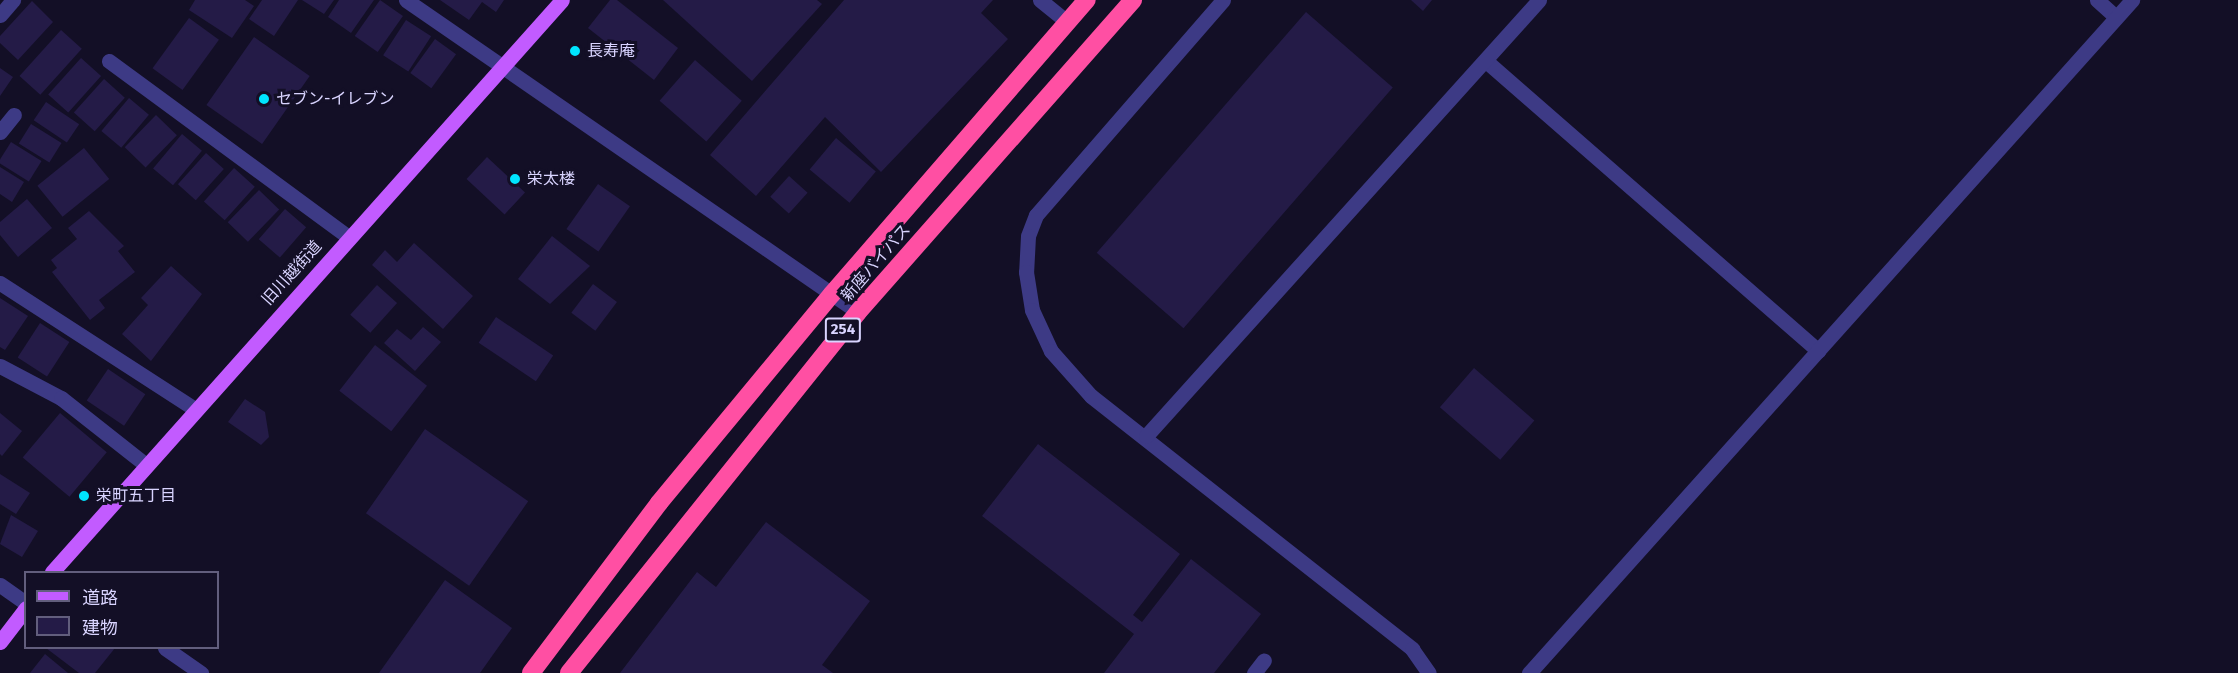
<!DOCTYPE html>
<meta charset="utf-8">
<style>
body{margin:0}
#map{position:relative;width:2238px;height:673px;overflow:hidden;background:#130f26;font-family:"Fira Sans","Noto Sans JP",sans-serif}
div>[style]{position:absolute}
.building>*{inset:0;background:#241b47;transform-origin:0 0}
.minor>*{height:15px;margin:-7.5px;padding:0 7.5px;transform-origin:7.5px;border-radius:7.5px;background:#3d3a85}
.major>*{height:15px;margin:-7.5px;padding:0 7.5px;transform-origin:7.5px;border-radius:7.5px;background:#c25bff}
.highway>*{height:18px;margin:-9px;padding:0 9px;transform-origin:9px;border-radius:9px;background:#ff4fa3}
.dots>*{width:16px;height:16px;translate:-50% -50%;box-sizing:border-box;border:3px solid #130f26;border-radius:50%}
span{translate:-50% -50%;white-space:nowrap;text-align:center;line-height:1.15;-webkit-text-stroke:6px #130f26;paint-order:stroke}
.shield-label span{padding:2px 4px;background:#130f26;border:2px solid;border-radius:4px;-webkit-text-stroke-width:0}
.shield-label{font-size:15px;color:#d9d4ff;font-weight:700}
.poi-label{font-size:16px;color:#d9d4ff}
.left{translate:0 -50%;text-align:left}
.street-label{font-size:16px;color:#d9d4ff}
.legend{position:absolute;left:24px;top:571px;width:195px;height:78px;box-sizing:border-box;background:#130f26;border:2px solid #625e7d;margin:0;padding:8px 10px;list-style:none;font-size:18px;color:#d9d4ff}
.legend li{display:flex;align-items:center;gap:12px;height:30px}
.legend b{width:30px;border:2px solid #625e7d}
</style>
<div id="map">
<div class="building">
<div style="clip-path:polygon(195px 0,245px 0,254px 6px,232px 38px,189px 10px)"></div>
<div style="clip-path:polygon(262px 0,298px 0,274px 36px,249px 19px)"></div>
<div style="clip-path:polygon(302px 0,334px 0,324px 14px)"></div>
<div style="clip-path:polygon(339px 0,374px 0,351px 33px,328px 17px)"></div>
<div style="left:380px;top:0;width:28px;height:44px;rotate:35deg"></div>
<div style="clip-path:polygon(440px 0,504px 0,496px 12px,482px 2px,469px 20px)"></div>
<div style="clip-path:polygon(610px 0,617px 0,678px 48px,654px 80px,588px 28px)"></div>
<div style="clip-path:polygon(663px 0,817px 0,822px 4px,752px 81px)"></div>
<div style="clip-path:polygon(844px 0,993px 0,981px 13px,1008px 39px,881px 172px,825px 117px,756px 196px,710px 155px)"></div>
<div style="clip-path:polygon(1411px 0,1432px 0,1423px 11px)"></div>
<div style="clip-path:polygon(32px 1px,53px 22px,18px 60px,0 43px,0 36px)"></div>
<div style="left:1306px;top:12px;width:115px;height:319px;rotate:41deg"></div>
<div style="left:189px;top:18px;width:37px;height:62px;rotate:36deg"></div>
<div style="left:406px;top:20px;width:30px;height:42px;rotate:33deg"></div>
<div style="left:61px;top:30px;width:28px;height:62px;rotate:42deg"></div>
<div style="left:254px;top:37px;width:68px;height:83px;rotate:35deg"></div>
<div style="left:435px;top:39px;width:26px;height:42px;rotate:36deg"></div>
<div style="left:81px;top:58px;width:27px;height:49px;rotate:42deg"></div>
<div style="left:695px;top:60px;width:62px;height:54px;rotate:41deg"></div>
<div style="clip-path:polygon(0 68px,13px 77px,0 96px)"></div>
<div style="left:104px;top:79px;width:28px;height:45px;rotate:42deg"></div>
<div style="left:129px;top:98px;width:26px;height:43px;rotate:40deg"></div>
<div style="left:46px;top:102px;width:40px;height:22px;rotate:34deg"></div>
<div style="left:156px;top:115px;width:29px;height:45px;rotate:44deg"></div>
<div style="left:31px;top:124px;width:36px;height:23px;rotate:32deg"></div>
<div style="left:182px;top:134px;width:26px;height:45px;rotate:40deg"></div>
<div style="left:836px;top:138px;width:52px;height:41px;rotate:40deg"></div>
<div style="left:11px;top:142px;width:36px;height:24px;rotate:32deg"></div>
<div style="left:84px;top:148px;width:40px;height:60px;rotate:51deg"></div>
<div style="left:206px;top:153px;width:24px;height:42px;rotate:42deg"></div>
<div style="left:487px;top:157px;width:52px;height:30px;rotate:43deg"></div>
<div style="clip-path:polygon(0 167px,24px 182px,12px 202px,0 194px)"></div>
<div style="left:234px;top:168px;width:28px;height:45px;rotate:42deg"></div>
<div style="left:789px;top:176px;width:25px;height:28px;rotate:42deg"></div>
<div style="left:598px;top:184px;width:39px;height:55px;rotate:35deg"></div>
<div style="left:259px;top:190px;width:28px;height:45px;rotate:44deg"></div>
<div style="clip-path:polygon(27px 199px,52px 228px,18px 257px,0 235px,0 222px)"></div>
<div style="left:285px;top:209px;width:28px;height:40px;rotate:41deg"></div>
<div style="clip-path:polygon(89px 211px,124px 246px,118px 251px,135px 272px,99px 300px,105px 308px,90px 320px,52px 272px,57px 268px,51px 260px,77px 239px,68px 228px)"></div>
<div style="clip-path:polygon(552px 236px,590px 266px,550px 304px,518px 279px)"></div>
<div style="clip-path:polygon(414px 243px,473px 296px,443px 329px,372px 265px,385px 250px,397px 262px)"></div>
<div style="clip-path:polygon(171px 266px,202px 294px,151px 361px,122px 334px,148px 305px,141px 298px)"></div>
<div style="left:593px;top:284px;width:30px;height:36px;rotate:37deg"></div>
<div style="left:377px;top:285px;width:27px;height:40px;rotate:42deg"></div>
<div style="clip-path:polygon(0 298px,28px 316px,5px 350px,0 347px)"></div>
<div style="left:496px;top:317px;width:69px;height:31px;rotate:34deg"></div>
<div style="left:40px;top:323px;width:35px;height:41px;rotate:33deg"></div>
<div style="clip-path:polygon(423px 327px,441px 342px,415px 371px,384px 343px,397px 329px,411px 340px)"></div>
<div style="left:375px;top:345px;width:66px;height:58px;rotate:38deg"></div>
<div style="left:1474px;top:368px;width:80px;height:52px;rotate:41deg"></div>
<div style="left:108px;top:369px;width:45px;height:38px;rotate:34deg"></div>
<div style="clip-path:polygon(245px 399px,265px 412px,269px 437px,261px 445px,228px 422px)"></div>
<div style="clip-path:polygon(0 413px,22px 431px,2px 456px,0 454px)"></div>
<div style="left:60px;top:413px;width:61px;height:58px;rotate:40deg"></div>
<div style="left:425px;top:429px;width:126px;height:103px;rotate:35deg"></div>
<div style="clip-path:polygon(1038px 444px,1180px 554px,1133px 615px,1142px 622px,1191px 559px,1261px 614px,1214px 673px,1104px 673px,1134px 634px,982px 516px)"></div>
<div style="clip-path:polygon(0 474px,30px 493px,16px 514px,0 504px)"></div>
<div style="clip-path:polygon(11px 515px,38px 531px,22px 557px,0 544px)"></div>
<div style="clip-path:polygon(766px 522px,870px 601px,822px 665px,833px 673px,620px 673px,697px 572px,716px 587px)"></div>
<div style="clip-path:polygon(445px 580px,512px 628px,480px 673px,379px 673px)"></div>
<div style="clip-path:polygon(46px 648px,115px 648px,95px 673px,79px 673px)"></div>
<div style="clip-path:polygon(45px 654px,68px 673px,30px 673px)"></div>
</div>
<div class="minor">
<div style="left:406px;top:0;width:549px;rotate:34.62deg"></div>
<div style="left:1040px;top:0;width:35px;rotate:39deg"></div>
<div style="left:1223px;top:0;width:285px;rotate:131deg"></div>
<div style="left:1036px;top:215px;width:22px;rotate:111deg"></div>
<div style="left:1028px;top:236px;width:36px;rotate:93deg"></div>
<div style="left:1026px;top:272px;width:38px;rotate:81deg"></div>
<div style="left:1032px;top:310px;width:45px;rotate:65.1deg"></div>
<div style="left:1051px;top:351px;width:60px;rotate:48.4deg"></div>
<div style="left:1091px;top:396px;width:409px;rotate:38.2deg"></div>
<div style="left:1412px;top:649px;width:29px;rotate:55deg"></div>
<div style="left:2097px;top:0;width:25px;rotate:42deg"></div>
<div style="left:0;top:15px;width:20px;rotate:-49deg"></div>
<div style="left:109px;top:61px;width:298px;rotate:36.3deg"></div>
<div style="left:1486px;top:61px;width:441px;rotate:41.1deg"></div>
<div style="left:0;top:132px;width:22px;rotate:-51deg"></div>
<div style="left:0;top:283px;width:232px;rotate:32.9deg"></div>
<div style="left:0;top:366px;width:69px;rotate:27.7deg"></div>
<div style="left:61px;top:398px;width:108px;rotate:38.2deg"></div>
<div style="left:1146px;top:436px;width:587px;rotate:-47.97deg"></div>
<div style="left:0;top:585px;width:32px;rotate:35deg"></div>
<div style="left:165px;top:648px;width:44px;rotate:34.8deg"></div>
<div style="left:1254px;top:673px;width:16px;rotate:-52deg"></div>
<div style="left:1529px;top:673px;width:904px;rotate:-48.14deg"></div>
</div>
<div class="major">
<div style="left:52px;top:572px;width:766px;rotate:-48.28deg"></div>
<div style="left:0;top:642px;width:43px;rotate:-52.6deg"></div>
</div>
<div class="highway">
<div style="left:531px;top:673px;width:213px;rotate:-53deg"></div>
<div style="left:659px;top:503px;width:271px;rotate:-50.4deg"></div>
<div style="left:832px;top:294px;width:389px;rotate:-49.1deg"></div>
<div style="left:569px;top:673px;width:462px;rotate:-51.3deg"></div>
<div style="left:858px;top:312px;width:416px;rotate:-48.6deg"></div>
</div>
<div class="dots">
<div style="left:575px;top:51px;background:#00e5ff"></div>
<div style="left:264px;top:99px;background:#00e5ff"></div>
<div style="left:515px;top:179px;background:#00e5ff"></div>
<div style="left:84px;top:496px;background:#00e5ff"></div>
</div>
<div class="shield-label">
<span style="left:843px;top:330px">254</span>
</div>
<div class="poi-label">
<span class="left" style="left:587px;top:51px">長寿庵</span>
<span class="left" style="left:276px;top:99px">セブン-イレブン</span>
<span class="left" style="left:527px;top:179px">栄太楼</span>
<span class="left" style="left:96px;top:496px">栄町五丁目</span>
</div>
<div class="street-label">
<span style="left:876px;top:263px;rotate:-49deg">新座バイパス</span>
<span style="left:292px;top:273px;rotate:-48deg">旧川越街道</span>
</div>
<ul class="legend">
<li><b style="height:8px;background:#c25bff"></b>道路</li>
<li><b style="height:16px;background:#241b47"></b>建物</li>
</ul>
</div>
